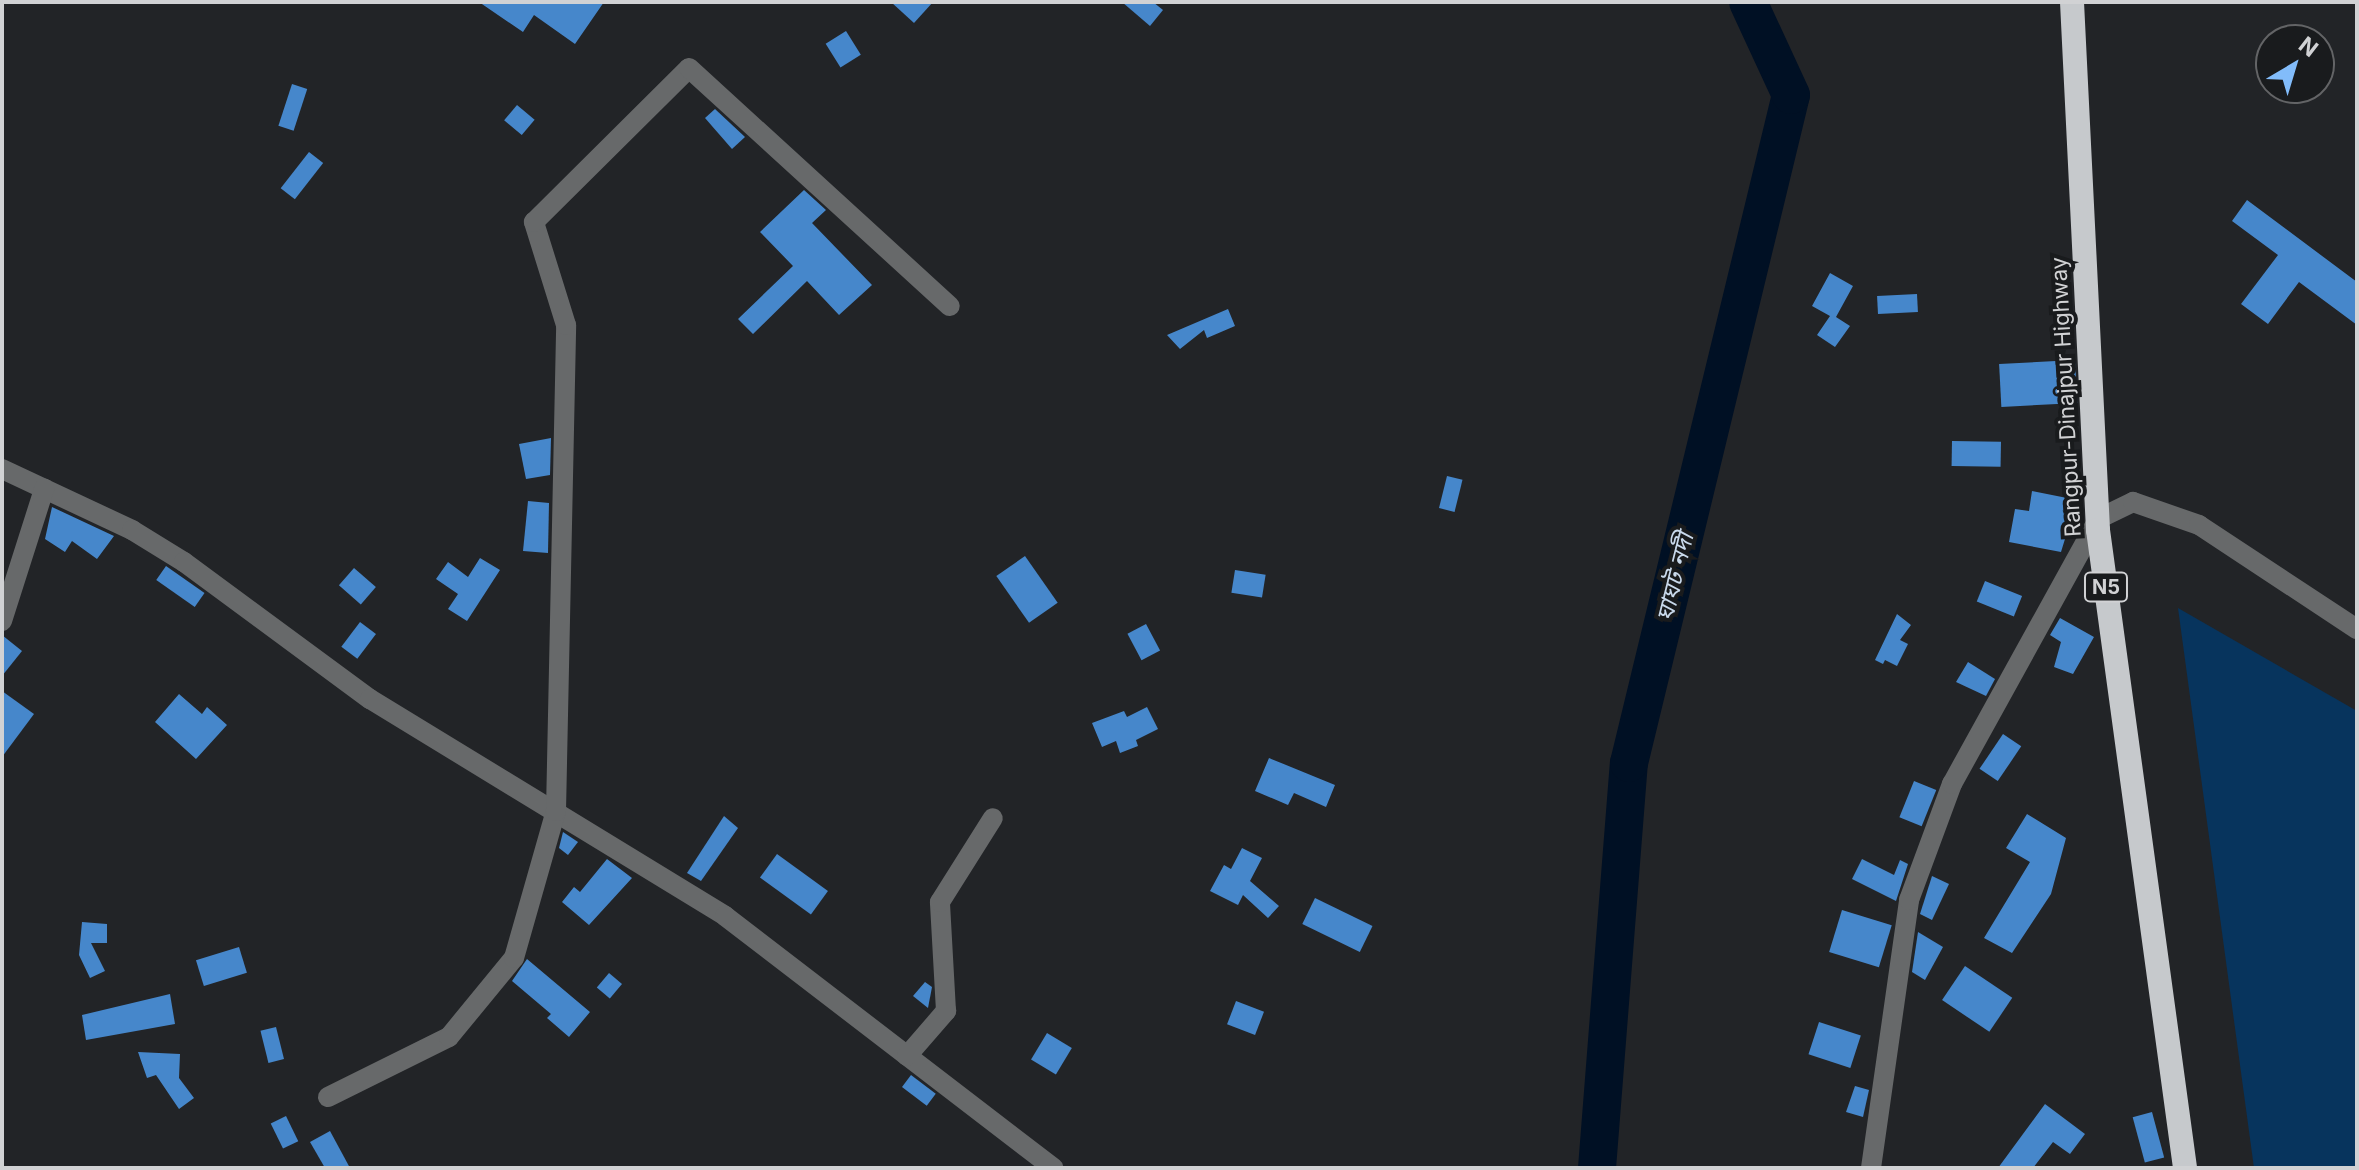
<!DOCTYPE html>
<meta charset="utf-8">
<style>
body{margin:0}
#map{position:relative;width:2359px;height:1170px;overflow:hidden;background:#222427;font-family:Inter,"Noto Sans Bengali",sans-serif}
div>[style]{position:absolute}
.green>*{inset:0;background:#07345d}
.river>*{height:38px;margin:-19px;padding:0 19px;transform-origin:19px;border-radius:19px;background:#001024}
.building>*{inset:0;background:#4687cb;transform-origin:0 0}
.minor>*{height:20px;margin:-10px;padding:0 10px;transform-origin:10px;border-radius:10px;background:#67696a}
.highway>*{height:24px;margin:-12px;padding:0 12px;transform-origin:12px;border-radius:12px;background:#c6c9cc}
span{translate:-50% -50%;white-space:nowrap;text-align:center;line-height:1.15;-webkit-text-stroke:8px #191b1d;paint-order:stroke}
.shield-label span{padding:2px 6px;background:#191b1d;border:2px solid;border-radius:6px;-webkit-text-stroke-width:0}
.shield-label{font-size:20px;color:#d1d2d4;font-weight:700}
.street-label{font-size:22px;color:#d1d2d4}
.water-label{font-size:24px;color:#c9d9eb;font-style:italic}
.frame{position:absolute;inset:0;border:4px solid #d1d2d4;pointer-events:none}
.north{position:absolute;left:2255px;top:24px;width:80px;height:80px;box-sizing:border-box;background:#191b1d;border:2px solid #636466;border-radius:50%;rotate:38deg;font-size:22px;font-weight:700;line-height:32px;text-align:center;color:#d1d2d4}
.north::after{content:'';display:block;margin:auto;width:28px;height:36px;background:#82bcfa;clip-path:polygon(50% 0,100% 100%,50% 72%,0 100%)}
</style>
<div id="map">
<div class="green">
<div style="clip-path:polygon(2178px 608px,2357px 711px,2357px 1168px,2254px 1168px)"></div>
</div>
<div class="river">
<div style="left:1597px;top:1168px;width:406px;rotate:-85.5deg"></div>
<div style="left:1629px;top:763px;width:687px;rotate:-76.37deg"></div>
<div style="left:1791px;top:95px;width:102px;rotate:-114.8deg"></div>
</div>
<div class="building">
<div style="clip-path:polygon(479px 2px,604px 2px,575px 44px,534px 15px,523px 32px)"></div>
<div style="clip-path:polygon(891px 2px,933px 2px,914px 23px)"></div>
<div style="clip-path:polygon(1122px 2px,1153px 2px,1163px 10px,1150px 26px)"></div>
<div style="left:846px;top:31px;width:28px;height:24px;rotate:58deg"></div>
<div style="left:292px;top:84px;width:16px;height:44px;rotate:18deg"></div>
<div style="left:517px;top:105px;width:23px;height:20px;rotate:40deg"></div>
<div style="clip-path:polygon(715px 109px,745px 137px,732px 149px,705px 118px)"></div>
<div style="left:309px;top:152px;width:18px;height:46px;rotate:38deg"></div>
<div style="clip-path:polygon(804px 190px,826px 210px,812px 223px,872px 285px,839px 315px,807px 281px,753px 334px,738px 319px,793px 266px,760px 232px)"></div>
<div style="clip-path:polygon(2247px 200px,2357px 282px,2357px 325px,2299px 282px,2268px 324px,2241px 304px,2278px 255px,2232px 221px)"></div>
<div style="clip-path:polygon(1830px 273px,1853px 286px,1836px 317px,1850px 326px,1835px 347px,1817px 335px,1830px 316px,1812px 306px)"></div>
<div style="left:1917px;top:294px;width:18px;height:40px;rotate:87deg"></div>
<div style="clip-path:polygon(1228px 309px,1235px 326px,1207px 338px,1204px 330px,1180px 349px,1167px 335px)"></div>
<div style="left:2075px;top:360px;width:43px;height:76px;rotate:87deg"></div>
<div style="clip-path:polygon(551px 438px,550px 475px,526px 479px,519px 444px)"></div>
<div style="left:1952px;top:441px;width:49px;height:25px;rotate:1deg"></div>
<div style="left:1447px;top:476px;width:16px;height:33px;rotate:14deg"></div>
<div style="clip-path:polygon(2032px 491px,2077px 500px,2061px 552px,2009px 542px,2015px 509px,2029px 511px)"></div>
<div style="clip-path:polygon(528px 501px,549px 503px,548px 553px,523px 551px)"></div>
<div style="clip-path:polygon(52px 507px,114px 536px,97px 559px,72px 541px,65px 552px,45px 539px)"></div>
<div style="left:1025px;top:556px;width:57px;height:35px;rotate:55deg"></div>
<div style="clip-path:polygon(480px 558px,500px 570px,467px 621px,448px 609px,458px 594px,436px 579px,448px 562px,468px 577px)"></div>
<div style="left:166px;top:566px;width:47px;height:17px;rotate:35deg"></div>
<div style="left:354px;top:568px;width:29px;height:23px;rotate:41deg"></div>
<div style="left:1235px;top:570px;width:31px;height:23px;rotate:9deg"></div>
<div style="left:1985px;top:581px;width:40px;height:22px;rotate:22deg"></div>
<div style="clip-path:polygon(1897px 614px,1911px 625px,1900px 640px,1908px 644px,1897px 666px,1885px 660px,1883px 664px,1875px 660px)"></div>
<div style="clip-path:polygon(2060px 618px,2094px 637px,2073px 674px,2054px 667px,2061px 642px,2050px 635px)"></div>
<div style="left:360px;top:622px;width:20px;height:31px;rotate:37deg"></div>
<div style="left:1146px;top:624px;width:30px;height:21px;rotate:62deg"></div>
<div style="clip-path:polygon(2px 635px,22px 651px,2px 676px)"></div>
<div style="clip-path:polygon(1968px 662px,1995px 679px,1986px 696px,1956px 682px)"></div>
<div style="clip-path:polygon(2px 691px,34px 714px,2px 757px)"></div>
<div style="clip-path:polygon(179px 694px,202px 714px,207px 707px,227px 725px,196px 759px,155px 722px)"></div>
<div style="clip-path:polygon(1147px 707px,1158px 729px,1136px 740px,1138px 746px,1120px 753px,1116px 741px,1102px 747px,1092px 723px,1124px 711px,1127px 717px)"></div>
<div style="left:2003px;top:734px;width:22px;height:42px;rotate:34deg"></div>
<div style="clip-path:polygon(1269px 758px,1335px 785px,1326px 807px,1294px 793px,1288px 805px,1255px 791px)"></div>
<div style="left:1914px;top:781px;width:24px;height:39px;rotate:22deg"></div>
<div style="clip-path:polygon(2027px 814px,2066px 838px,2051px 894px,2012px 953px,1984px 938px,2030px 862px,2006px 848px)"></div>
<div style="clip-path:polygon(724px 816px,738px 828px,701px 881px,687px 873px)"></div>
<div style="clip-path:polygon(563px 832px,578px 842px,568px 855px,559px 848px)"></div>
<div style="clip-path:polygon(1242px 848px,1262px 858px,1250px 881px,1279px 906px,1268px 918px,1243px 895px,1238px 905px,1210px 891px,1224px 865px,1231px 869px)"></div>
<div style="left:777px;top:854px;width:63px;height:29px;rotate:36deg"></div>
<div style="clip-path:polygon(607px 859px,632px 878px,589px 925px,562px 902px,574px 887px,580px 892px)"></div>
<div style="clip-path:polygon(1862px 859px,1894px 875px,1900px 860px,1908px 864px,1896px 901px,1852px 879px)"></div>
<div style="clip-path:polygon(1932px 876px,1949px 884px,1932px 920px,1920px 914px)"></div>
<div style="left:1315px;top:898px;width:64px;height:29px;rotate:26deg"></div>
<div style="left:1842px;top:910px;width:52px;height:44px;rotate:17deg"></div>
<div style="clip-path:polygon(82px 922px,107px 924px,107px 943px,91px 943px,105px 971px,90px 978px,79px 955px)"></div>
<div style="clip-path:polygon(1918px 932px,1943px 947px,1925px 980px,1912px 972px)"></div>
<div style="left:239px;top:947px;width:27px;height:45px;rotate:73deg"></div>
<div style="clip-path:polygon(527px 959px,590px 1012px,569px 1037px,547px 1018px,551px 1014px,512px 981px)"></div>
<div style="left:1965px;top:966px;width:57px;height:41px;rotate:34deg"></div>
<div style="left:609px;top:973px;width:17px;height:19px;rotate:40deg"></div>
<div style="clip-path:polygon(925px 982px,932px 987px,928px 1008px,913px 996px)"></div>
<div style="clip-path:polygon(170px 994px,175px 1024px,86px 1040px,82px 1015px)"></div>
<div style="left:1236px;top:1001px;width:30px;height:25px;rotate:21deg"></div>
<div style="left:1819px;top:1022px;width:44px;height:34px;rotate:18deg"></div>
<div style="left:276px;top:1027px;width:33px;height:16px;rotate:76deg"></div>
<div style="left:1047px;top:1033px;width:29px;height:31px;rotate:31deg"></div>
<div style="clip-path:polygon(138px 1052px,180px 1054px,179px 1078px,194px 1098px,179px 1109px,156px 1075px,147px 1078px)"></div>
<div style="left:911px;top:1075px;width:31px;height:15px;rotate:37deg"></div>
<div style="clip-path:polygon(1855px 1086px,1869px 1090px,1863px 1117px,1846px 1112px)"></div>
<div style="clip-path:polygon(2045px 1104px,2085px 1134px,2070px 1154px,2053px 1142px,2033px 1168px,1998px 1168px)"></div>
<div style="left:2152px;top:1112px;width:47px;height:20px;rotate:75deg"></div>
<div style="left:286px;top:1116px;width:28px;height:17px;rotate:64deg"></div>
<div style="clip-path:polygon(330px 1131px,350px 1168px,325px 1168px,310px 1142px)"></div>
</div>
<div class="minor">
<div style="left:2px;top:469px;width:144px;rotate:25.1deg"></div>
<div style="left:132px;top:530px;width:61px;rotate:31.6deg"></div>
<div style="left:184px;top:562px;width:231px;rotate:36.4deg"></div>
<div style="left:370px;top:699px;width:416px;rotate:31.4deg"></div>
<div style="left:725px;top:916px;width:414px;rotate:37.5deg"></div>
<div style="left:2px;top:621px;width:139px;rotate:-72.3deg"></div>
<div style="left:907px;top:1056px;width:60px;rotate:-49.1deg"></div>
<div style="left:946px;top:1011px;width:109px;rotate:-93.2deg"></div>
<div style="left:940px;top:902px;width:99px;rotate:-57.8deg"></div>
<div style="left:328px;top:1097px;width:135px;rotate:-26.4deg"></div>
<div style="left:449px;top:1037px;width:102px;rotate:-50.6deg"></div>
<div style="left:514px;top:958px;width:153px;rotate:-74.1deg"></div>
<div style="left:556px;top:811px;width:486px;rotate:-88.8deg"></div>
<div style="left:566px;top:325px;width:108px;rotate:-107.3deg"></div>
<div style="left:534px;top:222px;width:218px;rotate:-44.8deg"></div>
<div style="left:689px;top:68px;width:353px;rotate:42.4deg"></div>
<div style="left:1871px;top:1168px;width:271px;rotate:-81.9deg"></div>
<div style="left:1909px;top:900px;width:124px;rotate:-69.7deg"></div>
<div style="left:1952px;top:784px;width:303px;rotate:-61.1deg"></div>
<div style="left:2098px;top:519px;width:39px;rotate:-26deg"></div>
<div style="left:2133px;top:502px;width:70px;rotate:19.2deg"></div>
<div style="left:2199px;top:525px;width:189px;rotate:33.4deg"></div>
</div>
<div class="highway">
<div style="left:2072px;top:2px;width:529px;rotate:87.18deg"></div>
<div style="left:2098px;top:530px;width:644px;rotate:82.23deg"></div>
</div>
<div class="shield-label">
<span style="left:2106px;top:587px">N5</span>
</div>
<div class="street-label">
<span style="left:2066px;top:397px;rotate:-93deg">Rangpur-Dinajpur Highway</span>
</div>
<div class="water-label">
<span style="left:1675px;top:577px;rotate:-76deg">ঘাঘট নদী</span>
</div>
<div class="frame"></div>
<div class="north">N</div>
</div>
